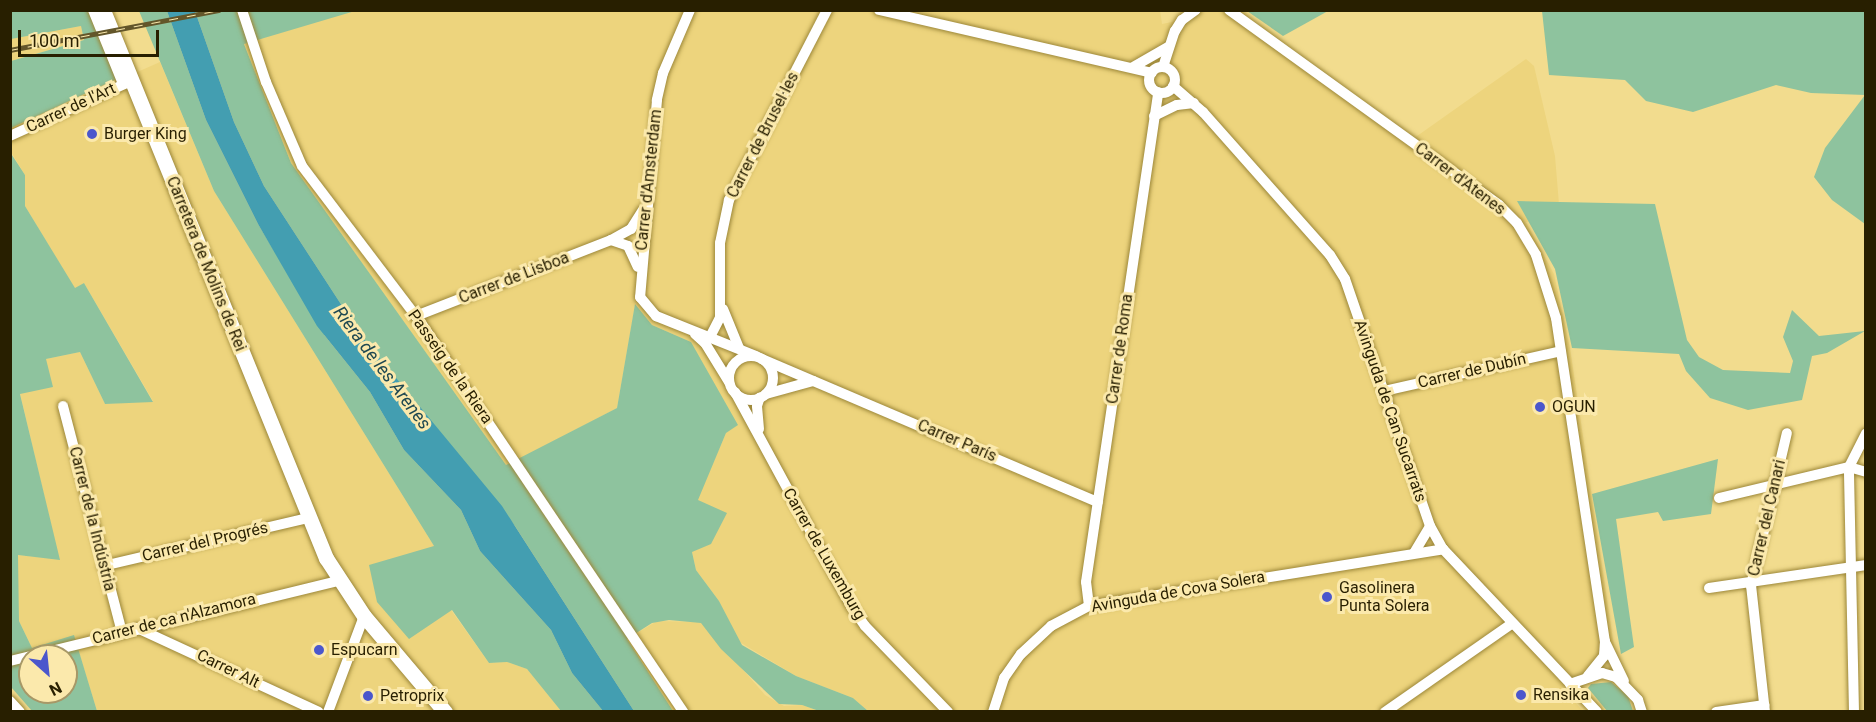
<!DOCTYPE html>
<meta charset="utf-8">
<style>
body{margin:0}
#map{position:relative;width:1876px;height:722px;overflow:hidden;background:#f2dc8e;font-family:Roboto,sans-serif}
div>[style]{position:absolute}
.built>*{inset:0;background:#edd47d}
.green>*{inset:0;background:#8ec39e}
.water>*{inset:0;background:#439eb1}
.roads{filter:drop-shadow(0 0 2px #9c8739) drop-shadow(0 0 2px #9c8739)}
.minor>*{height:10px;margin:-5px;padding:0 5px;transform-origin:5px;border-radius:5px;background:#fff}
.minor>.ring{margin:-5px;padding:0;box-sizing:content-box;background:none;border:10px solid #fff;border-radius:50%}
.secondary>*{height:15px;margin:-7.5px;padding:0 7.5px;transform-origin:7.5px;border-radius:7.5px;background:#fff}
.rail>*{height:5px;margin-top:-2.5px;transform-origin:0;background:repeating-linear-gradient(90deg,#fbe9ac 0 9px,#63562a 0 18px);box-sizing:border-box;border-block:2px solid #63562a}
.dots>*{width:16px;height:16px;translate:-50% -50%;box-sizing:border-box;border:3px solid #fbe9ac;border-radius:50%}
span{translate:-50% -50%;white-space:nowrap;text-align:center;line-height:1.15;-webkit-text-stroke:6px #fbe9ac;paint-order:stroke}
.street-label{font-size:16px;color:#281f00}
.poi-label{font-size:16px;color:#281f00}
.left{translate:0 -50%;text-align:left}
.water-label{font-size:18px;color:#1f4851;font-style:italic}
.frame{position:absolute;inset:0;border:12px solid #281f00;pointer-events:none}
.north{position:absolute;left:18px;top:644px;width:60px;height:60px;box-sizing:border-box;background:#fbe9ac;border:2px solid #a79867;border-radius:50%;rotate:153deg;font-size:16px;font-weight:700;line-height:24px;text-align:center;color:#281f00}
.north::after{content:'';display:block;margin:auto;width:21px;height:27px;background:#4b57cc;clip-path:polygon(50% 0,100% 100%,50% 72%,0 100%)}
.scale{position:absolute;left:18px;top:30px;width:141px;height:27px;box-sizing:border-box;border:3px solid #281f00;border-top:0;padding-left:8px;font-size:18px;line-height:21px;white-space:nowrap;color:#281f00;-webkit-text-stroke:4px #fbe9ac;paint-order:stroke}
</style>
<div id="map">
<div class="built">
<div style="clip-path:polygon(355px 10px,1160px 10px,1162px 24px,1182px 20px,1196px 11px,1229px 11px,1410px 141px,1526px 59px,1534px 66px,1555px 156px,1560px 216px,1526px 222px,1554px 274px,1570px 348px,1615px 653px,1561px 688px,1583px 711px,868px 711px,853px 698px,796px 676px,738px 641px,719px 601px,696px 570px,692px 552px,697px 500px,726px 433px,691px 342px,652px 325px,635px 305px,617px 408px,506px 466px,291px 163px,244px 43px)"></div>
<div style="clip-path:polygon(81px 26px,84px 40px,11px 61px,11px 39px)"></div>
<div style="clip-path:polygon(160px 62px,214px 191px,434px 546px,451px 610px,489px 663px,507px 662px,527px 669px,561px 711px,97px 711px,74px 636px,32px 648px,19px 621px,17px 555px,59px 559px,20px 393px,46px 359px,80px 352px,105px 404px,153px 401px,84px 283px,75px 289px,25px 206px,25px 175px,11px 152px,11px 128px)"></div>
<div style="clip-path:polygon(657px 621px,701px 622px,765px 695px,784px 706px,802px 705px,819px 711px,673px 711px,627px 639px)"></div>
</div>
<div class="green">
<div style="clip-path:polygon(11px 11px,97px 11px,123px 76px,11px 128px,11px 61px,84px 40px,81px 26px,11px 39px)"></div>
<div style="clip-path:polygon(139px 11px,167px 11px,206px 120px,258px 224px,325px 336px,370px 392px,404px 450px,461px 510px,480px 551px,551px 630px,572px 673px,603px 711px,561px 711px,527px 669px,507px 662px,489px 663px,452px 610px,409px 639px,377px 602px,369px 565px,434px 546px,214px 191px)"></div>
<div style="clip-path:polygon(195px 11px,355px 11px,244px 44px,291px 163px,506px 465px,617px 408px,635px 304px,652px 325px,691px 342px,738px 425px,726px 433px,698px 500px,727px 513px,711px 544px,692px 552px,696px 570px,719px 601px,742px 645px,796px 676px,853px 698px,868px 711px,819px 711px,802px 705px,779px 704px,721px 649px,701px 623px,669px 620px,652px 623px,627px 639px,673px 711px,634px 711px,515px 526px,363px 338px,264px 186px,234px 122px)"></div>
<div style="clip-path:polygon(1247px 11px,1328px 11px,1283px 36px)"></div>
<div style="clip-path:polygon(1542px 11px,1865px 11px,1865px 224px,1832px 200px,1814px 177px,1825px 148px,1865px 95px,1811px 93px,1776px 85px,1693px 112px,1646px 101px,1625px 80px,1549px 75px)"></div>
<div style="clip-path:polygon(evenodd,10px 152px,25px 175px,25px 206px,75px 288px,84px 283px,153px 402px,105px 404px,80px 352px,46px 359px,53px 387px,20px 394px,60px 560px,18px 555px,19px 621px,32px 648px,74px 635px,97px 711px,32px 711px,11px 687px,10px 152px,30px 656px,66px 656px,66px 692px,30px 692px,30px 656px)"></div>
<div style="clip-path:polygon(1517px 201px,1655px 204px,1687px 340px,1699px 357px,1723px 370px,1790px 373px,1793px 361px,1783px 337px,1792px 310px,1819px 336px,1865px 331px,1827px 353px,1812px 356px,1802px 400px,1748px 410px,1710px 398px,1686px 371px,1679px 354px,1572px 348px,1555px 269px)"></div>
<div style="clip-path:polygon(1718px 459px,1711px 514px,1663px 521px,1658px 512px,1616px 519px,1634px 647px,1621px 654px,1592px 494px)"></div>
<div style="clip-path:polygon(1611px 682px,1628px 696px,1633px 711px,1607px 711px,1588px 688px,1591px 684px)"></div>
</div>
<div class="water">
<div style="clip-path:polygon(167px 11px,195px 11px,234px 122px,264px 186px,363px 338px,502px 506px,634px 711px,603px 711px,572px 673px,551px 630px,480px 551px,461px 510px,404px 450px,370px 392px,317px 326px,258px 224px,206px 120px)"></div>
</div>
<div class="roads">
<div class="minor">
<div style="left:93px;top:10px;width:80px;rotate:67.9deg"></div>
<div style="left:242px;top:10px;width:76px;rotate:71.6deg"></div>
<div style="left:266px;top:82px;width:91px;rotate:66.8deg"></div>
<div style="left:302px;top:166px;width:193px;rotate:52.8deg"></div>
<div style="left:419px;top:320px;width:473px;rotate:56deg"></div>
<div style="left:690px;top:10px;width:69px;rotate:113.2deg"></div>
<div style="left:663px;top:73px;width:28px;rotate:103deg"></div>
<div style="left:657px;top:100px;width:198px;rotate:94.9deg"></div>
<div style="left:640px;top:297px;width:25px;rotate:50deg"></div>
<div style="left:656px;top:316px;width:108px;rotate:21.8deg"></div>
<div style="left:879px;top:10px;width:280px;rotate:13deg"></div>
<div style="left:1229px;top:10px;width:333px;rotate:35.8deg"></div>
<div style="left:1499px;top:205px;width:25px;rotate:45deg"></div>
<div style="left:1517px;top:223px;width:37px;rotate:59deg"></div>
<div style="left:1536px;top:255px;width:66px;rotate:72.4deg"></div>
<div style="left:1556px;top:318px;width:327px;rotate:81.4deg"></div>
<div style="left:1605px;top:641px;width:15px;rotate:94deg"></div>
<div style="left:1604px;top:656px;width:26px;rotate:129deg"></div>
<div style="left:1133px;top:67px;width:40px;rotate:-29.7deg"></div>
<div style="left:1163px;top:67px;width:38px;rotate:-72deg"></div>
<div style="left:1175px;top:31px;width:13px;rotate:-58deg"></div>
<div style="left:1182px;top:20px;width:17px;rotate:-36deg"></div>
<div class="ring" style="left:1149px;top:67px;width:16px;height:16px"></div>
<div style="left:1173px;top:86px;width:40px;rotate:41deg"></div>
<div style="left:1203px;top:112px;width:191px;rotate:48.4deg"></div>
<div style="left:1330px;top:255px;width:28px;rotate:58deg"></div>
<div style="left:1345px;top:279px;width:261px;rotate:71deg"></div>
<div style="left:1430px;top:526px;width:26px;rotate:61deg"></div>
<div style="left:1443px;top:549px;width:224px;rotate:46.6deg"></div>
<div style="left:1154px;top:116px;width:25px;rotate:-26deg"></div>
<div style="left:1177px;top:105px;width:17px;rotate:-7deg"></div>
<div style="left:10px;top:136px;width:133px;rotate:-24.4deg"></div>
<div style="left:611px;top:240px;width:18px;rotate:19deg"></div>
<div style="left:628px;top:246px;width:23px;rotate:65deg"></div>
<div style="left:723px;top:309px;width:42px;rotate:67.7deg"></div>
<div style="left:416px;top:316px;width:209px;rotate:-21.3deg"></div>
<div style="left:611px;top:240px;width:23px;rotate:-29deg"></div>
<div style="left:631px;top:229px;width:22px;rotate:-58deg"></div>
<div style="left:695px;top:334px;width:13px;rotate:42deg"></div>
<div style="left:705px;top:343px;width:46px;rotate:58.4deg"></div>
<div style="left:710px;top:337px;width:22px;rotate:-63deg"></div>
<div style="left:720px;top:317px;width:74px;rotate:-90deg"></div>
<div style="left:720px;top:243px;width:44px;rotate:-78.2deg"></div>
<div style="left:729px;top:200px;width:214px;rotate:-62.7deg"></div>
<div class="ring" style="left:729px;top:356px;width:34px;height:34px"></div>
<div style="left:762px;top:359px;width:365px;rotate:23.1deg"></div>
<div style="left:1384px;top:391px;width:181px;rotate:-12.7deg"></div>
<div style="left:735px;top:392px;width:243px;rotate:61.5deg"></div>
<div style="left:851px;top:606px;width:24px;rotate:55deg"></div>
<div style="left:865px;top:626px;width:120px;rotate:46deg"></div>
<div style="left:766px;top:394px;width:49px;rotate:-15.5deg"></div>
<div style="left:63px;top:406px;width:234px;rotate:75.4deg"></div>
<div style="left:759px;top:429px;width:23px;rotate:-95deg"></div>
<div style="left:757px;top:406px;width:9px;rotate:-72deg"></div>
<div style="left:1719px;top:498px;width:134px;rotate:-13.4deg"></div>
<div style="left:1849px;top:467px;width:18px;rotate:16deg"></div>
<div style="left:1414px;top:553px;width:31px;rotate:-59deg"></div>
<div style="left:103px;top:566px;width:211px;rotate:-13.2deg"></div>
<div style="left:1709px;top:588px;width:159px;rotate:-8.3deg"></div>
<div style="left:1089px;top:606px;width:24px;rotate:-97deg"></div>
<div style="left:1086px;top:582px;width:495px;rotate:-81.6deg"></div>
<div style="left:137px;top:628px;width:200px;rotate:24.8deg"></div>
<div style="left:1606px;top:644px;width:41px;rotate:64.1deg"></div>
<div style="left:10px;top:661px;width:339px;rotate:-13.7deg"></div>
<div style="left:1570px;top:684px;width:34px;rotate:-19deg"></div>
<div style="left:1602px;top:673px;width:15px;rotate:16deg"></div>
<div style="left:1616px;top:677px;width:32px;rotate:46deg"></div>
<div style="left:1638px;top:700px;width:13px;rotate:72deg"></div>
<div style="left:10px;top:701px;width:15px;rotate:48deg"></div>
<div style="left:328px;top:712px;width:103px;rotate:-69.4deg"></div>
<div style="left:993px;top:712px;width:36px;rotate:-72deg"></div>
<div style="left:1004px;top:678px;width:29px;rotate:-55deg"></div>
<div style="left:1021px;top:654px;width:41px;rotate:-43deg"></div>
<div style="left:1051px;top:626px;width:43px;rotate:-27.8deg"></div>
<div style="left:1089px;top:606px;width:359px;rotate:-9.1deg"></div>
<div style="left:1385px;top:712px;width:154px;rotate:-34.9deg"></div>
<div style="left:1716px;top:712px;width:49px;rotate:-8.3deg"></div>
<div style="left:1765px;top:712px;width:127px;rotate:-96.3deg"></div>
<div style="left:1751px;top:586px;width:157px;rotate:-76.8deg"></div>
<div style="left:1854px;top:712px;width:245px;rotate:-91.2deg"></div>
<div style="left:1849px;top:467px;width:38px;rotate:-63deg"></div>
</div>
<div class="secondary">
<div style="left:103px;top:10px;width:592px;rotate:67.86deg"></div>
<div style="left:326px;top:558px;width:69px;rotate:56.8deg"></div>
<div style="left:364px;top:616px;width:126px;rotate:49.8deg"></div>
</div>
</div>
<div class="rail">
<div style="left:10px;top:50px;width:214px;rotate:-10.8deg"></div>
</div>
<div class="dots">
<div style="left:92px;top:134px;background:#4b57cc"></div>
<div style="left:1540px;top:407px;background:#4b57cc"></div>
<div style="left:1327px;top:597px;background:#4b57cc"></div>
<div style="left:319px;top:650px;background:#4b57cc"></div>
<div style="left:1521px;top:695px;background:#4b57cc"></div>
<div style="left:368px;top:696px;background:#4b57cc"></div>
</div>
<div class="street-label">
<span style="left:71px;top:108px;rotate:-25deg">Carrer de l'Art</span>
<span style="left:763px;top:135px;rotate:-63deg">Carrer de Brusel·les</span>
<span style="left:1460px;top:179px;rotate:37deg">Carrer d'Atenes</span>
<span style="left:649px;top:180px;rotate:-84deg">Carrer d'Amsterdam</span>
<span style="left:206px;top:264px;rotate:68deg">Carretera de Molins de Rei</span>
<span style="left:514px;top:278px;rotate:-21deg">Carrer de Lisboa</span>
<span style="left:1120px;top:349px;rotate:-82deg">Carrer de Roma</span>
<span style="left:450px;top:367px;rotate:55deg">Passeig de la Riera</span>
<span style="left:1472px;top:371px;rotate:-13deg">Carrer de Dubín</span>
<span style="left:1390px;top:411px;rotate:71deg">Avinguda de Can Sucarrats</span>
<span style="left:957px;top:441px;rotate:23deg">Carrer París</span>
<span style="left:1767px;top:518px;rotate:-77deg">Carrer del Canari</span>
<span style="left:92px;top:519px;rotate:76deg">Carrer de la Indústria</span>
<span style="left:205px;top:542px;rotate:-13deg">Carrer del Progrés</span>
<span style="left:824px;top:554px;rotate:60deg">Carrer de Luxemburg</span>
<span style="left:1178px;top:592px;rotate:-10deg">Avinguda de Cova Solera</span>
<span style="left:174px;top:619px;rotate:-14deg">Carrer de ca n'Alzamora</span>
<span style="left:228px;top:669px;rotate:26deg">Carrer Alt</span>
</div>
<div class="poi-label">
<span class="left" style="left:104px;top:134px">Burger King</span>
<span class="left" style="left:1552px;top:407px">OGUN</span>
<span class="left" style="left:1339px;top:597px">Gasolinera<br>Punta Solera</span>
<span class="left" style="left:331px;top:650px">Espucarn</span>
<span class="left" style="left:1533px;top:695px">Rensika</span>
<span class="left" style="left:380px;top:696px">Petroprix</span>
</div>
<div class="water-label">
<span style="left:382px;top:368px;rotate:53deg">Riera de les Arenes</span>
</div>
<div class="frame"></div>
<div class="north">N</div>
<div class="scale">100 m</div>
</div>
